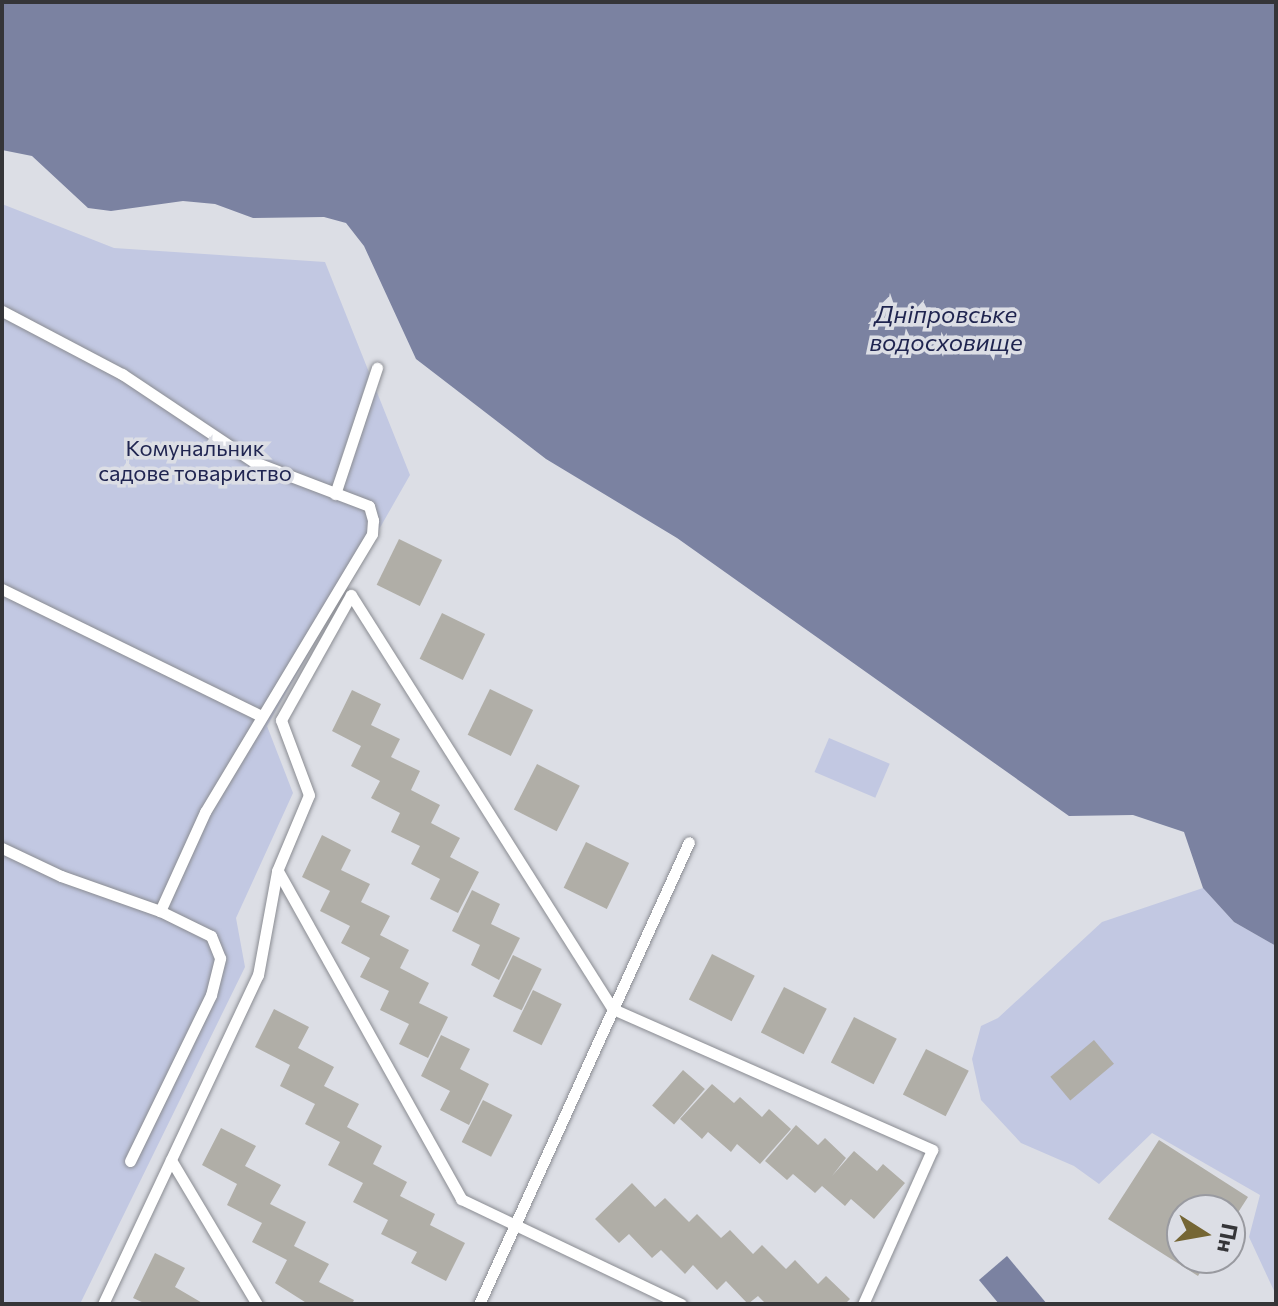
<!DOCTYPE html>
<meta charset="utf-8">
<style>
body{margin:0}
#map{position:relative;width:1278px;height:1306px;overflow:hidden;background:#dcdee5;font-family:Commissioner,sans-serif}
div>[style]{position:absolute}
.green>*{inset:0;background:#c2c8e2;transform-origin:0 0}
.water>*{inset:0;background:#7b82a1}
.building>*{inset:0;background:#b0aea7;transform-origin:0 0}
.roads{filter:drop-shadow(0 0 2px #8a8c92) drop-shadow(0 0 2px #8a8c92)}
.lane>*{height:11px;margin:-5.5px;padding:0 5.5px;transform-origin:5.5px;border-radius:5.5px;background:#fff}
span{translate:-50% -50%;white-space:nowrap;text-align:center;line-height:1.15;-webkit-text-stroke:7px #dcdee5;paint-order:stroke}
.park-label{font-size:22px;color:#202551}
.water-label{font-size:24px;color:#1f244f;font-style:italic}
.frame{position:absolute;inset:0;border:4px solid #353538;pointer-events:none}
.north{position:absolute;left:1166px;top:1194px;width:80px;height:80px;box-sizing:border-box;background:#dcdee5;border:2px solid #999aa0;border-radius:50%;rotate:101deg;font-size:22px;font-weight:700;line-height:32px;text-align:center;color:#353538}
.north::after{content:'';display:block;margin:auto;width:28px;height:36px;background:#756634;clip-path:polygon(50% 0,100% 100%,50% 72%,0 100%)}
</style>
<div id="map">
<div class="green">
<div style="clip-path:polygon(2px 204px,114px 248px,325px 262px,410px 475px,267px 726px,293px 793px,236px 918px,245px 967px,80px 1304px,2px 1304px)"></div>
<div style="left:829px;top:738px;width:66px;height:37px;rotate:23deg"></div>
<div style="clip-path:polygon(1203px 888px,1234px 922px,1276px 946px,1276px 1295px,1249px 1237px,1260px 1195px,1152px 1133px,1099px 1184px,1074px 1166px,1021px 1143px,981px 1100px,972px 1059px,981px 1026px,998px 1018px,1102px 922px)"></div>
</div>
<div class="water">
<div style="clip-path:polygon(2px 2px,1276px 2px,1276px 946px,1234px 922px,1203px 888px,1184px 832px,1133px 815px,1069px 816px,677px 538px,546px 459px,416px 359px,364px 246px,346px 223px,324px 217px,253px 218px,215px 204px,183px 201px,111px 211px,88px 208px,32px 156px,2px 150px)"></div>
<div style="clip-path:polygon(1007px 1256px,1047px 1304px,999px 1304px,979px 1280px)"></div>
</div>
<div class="building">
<div style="left:399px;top:539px;width:48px;height:51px;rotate:26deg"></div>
<div style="left:442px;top:613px;width:48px;height:51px;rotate:26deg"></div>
<div style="left:490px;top:689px;width:48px;height:51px;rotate:26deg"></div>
<div style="clip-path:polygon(352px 690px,381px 704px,371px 725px,400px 739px,391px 757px,420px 771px,411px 790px,440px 805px,431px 823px,460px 838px,450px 857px,479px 872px,458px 913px,430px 899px,440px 879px,411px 864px,420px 846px,391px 832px,400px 813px,371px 798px,380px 781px,351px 766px,361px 746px,332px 731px)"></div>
<div style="left:537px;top:764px;width:48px;height:51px;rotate:27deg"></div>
<div style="clip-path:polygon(322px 835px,351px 850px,341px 870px,370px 884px,361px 902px,390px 916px,380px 935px,409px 950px,400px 968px,429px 983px,419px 1003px,448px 1017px,428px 1058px,399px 1044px,409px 1024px,380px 1010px,389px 991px,360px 977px,370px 958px,341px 943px,350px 926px,320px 911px,330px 891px,302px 877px)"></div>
<div style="left:586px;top:842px;width:48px;height:51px;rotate:26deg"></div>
<div style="clip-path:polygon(472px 890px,500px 904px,491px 924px,520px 938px,499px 980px,471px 965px,480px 945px,452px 931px)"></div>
<div style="left:712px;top:954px;width:48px;height:51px;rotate:27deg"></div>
<div style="left:513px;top:955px;width:32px;height:46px;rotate:26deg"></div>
<div style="left:784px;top:987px;width:48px;height:51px;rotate:27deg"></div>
<div style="left:533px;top:990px;width:32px;height:46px;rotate:26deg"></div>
<div style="clip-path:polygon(274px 1009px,309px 1027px,298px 1048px,334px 1067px,324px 1086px,359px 1104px,347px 1127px,382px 1146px,373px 1164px,407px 1182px,400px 1196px,435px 1214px,430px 1225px,465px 1243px,446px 1281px,411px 1263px,417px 1252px,381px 1234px,388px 1220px,353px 1202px,363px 1183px,328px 1165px,340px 1142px,305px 1124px,315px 1104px,280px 1086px,290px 1065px,255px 1047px)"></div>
<div style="left:854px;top:1017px;width:48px;height:51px;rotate:27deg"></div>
<div style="clip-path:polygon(441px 1035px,470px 1049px,460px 1069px,489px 1084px,469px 1125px,440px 1110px,450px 1091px,421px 1076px)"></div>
<div style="left:1094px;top:1040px;width:31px;height:57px;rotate:50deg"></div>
<div style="left:926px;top:1049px;width:48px;height:51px;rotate:27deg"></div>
<div style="left:683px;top:1070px;width:29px;height:47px;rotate:41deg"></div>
<div style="clip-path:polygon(712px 1084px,734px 1103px,740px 1097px,762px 1117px,769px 1109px,791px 1129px,760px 1164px,737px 1144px,731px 1152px,708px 1132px,702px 1139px,680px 1119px)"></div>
<div style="left:483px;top:1100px;width:33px;height:47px;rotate:27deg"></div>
<div style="clip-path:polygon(796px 1125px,818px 1145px,825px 1138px,846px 1158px,832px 1176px,854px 1151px,877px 1171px,883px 1164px,905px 1183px,874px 1219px,851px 1199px,845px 1206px,822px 1186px,815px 1193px,793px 1174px,787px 1180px,765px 1161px)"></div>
<div style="clip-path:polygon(221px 1128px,256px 1146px,245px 1166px,281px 1185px,270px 1204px,306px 1222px,294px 1246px,329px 1264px,319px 1282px,354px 1300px,352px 1304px,308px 1304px,275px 1283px,287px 1260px,252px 1242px,262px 1223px,227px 1205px,237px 1184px,202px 1165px)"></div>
<div style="clip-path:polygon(1159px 1140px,1248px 1197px,1230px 1225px,1230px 1210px,1182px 1210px,1182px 1258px,1209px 1258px,1198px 1276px,1108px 1219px)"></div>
<div style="clip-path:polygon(632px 1183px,655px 1207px,665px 1198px,689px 1222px,697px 1214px,721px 1238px,730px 1230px,753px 1254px,762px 1245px,786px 1269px,795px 1260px,818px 1284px,826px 1276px,850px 1299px,845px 1304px,766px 1304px,758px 1296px,748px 1304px,726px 1281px,717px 1290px,693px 1265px,685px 1274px,661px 1250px,652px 1258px,629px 1234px,619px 1243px,595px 1219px)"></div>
<div style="clip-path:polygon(155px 1253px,185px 1268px,175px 1287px,204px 1304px,146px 1304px,133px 1298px)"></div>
</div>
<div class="roads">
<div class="lane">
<div style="left:2px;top:311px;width:136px;rotate:27.7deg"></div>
<div style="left:122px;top:374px;width:159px;rotate:33.7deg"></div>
<div style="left:254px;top:462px;width:123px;rotate:20.9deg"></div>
<div style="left:369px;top:506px;width:15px;rotate:74deg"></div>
<div style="left:373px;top:520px;width:14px;rotate:94deg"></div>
<div style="left:372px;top:534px;width:324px;rotate:121deg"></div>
<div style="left:205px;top:812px;width:109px;rotate:114.4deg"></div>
<div style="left:160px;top:911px;width:105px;rotate:-160.5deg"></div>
<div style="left:61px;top:876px;width:65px;rotate:-154.6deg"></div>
<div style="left:335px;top:494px;width:133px;rotate:-71.6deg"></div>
<div style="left:2px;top:589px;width:286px;rotate:26.1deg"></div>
<div style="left:278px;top:871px;width:376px;rotate:60.8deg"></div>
<div style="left:461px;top:1199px;width:244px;rotate:25.5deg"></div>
<div style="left:171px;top:1160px;width:168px;rotate:59.2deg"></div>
<div style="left:130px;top:1161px;width:185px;rotate:-64deg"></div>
<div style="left:211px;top:995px;width:38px;rotate:-76deg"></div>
<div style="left:220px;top:958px;width:24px;rotate:-112deg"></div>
<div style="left:211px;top:936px;width:57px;rotate:-153.9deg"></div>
<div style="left:103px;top:1304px;width:364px;rotate:-64.8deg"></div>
<div style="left:258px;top:975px;width:106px;rotate:-79.6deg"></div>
<div style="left:277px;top:871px;width:82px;rotate:-67.2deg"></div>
<div style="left:309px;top:795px;width:80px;rotate:-110.5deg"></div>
<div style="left:281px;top:720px;width:143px;rotate:-60.8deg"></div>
<div style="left:351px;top:595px;width:490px;rotate:57.7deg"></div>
<div style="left:613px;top:1009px;width:349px;rotate:23.8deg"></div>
<div style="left:932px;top:1150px;width:169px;rotate:114.1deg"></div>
<div style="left:479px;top:1304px;width:507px;rotate:-65.56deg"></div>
</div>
</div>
<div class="park-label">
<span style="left:195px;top:460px">Комунальник<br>садове товариство</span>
</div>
<div class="water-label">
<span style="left:946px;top:328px">Дніпровське<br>водосховище</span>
</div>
<div class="frame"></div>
<div class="north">Пн</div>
</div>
